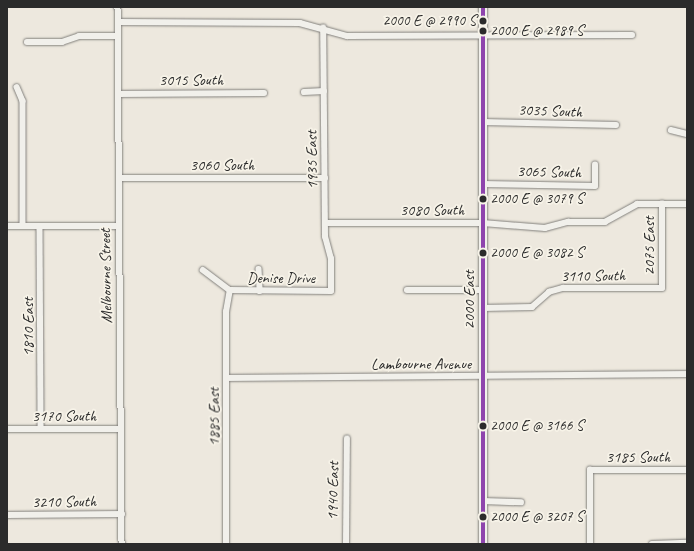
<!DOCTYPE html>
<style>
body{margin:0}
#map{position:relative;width:694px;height:551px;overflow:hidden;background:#ede8de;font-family:Caveat,sans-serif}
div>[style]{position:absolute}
.roads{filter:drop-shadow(0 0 1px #82807c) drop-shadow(0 0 1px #82807c)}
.street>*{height:5.5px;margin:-2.75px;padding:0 2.75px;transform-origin:2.75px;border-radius:2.75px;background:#f1f0eb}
.secondary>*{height:8px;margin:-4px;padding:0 4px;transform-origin:4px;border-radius:4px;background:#f1f0eb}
.bus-1>*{height:4px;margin:-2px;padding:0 2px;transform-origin:2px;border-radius:2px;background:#8e44ad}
.dots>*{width:11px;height:11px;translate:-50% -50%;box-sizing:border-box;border:2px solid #f7f3e8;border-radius:50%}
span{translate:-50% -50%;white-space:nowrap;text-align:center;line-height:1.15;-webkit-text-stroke:3.5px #f7f3e8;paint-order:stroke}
.bus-label{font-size:15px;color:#2b2b2b}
.right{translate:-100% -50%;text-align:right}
.left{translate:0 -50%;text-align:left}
.street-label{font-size:16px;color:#2b2b2b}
.frame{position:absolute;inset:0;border:8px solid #2b2b2b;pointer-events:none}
</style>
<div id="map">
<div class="roads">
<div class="street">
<div style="left:118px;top:7px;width:537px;rotate:89.57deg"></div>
<div style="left:118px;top:22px;width:182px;rotate:0.3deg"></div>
<div style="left:300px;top:23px;width:49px;rotate:15.5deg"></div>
<div style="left:347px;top:36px;width:285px;rotate:-0.2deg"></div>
<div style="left:27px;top:42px;width:35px"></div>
<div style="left:62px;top:42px;width:18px;rotate:-19deg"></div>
<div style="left:79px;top:36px;width:39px"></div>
<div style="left:17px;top:87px;width:15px;rotate:67deg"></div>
<div style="left:23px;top:101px;width:125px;rotate:90deg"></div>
<div style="left:304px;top:92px;width:20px;rotate:-3deg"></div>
<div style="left:118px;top:94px;width:146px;rotate:-0.4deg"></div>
<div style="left:483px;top:122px;width:133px;rotate:1.3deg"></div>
<div style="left:671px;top:130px;width:16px;rotate:14deg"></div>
<div style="left:119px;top:178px;width:206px"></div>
<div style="left:483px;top:184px;width:112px;rotate:1deg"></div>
<div style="left:595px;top:186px;width:21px;rotate:-90deg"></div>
<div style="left:325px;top:223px;width:158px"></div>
<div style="left:483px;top:223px;width:62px;rotate:4.6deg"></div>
<div style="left:545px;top:228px;width:24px;rotate:-15deg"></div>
<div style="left:568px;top:222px;width:37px"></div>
<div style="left:605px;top:222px;width:37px;rotate:-29deg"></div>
<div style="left:637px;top:204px;width:50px"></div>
<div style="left:7px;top:226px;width:112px"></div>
<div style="left:40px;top:226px;width:203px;rotate:89.7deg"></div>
<div style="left:259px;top:269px;width:22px;rotate:87deg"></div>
<div style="left:203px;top:270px;width:34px;rotate:37deg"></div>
<div style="left:230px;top:290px;width:101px;rotate:0.6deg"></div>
<div style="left:331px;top:291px;width:32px;rotate:-90deg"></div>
<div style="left:331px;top:259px;width:23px;rotate:-105deg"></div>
<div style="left:325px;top:237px;width:209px;rotate:-90.5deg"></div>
<div style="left:407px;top:290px;width:76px"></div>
<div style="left:483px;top:308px;width:49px;rotate:-1.2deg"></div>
<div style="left:532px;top:307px;width:23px;rotate:-41deg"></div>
<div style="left:549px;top:292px;width:15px;rotate:-16deg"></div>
<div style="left:563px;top:288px;width:99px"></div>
<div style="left:662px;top:288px;width:84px;rotate:-90deg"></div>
<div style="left:227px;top:378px;width:460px;rotate:-0.5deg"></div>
<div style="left:7px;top:429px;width:114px"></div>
<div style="left:483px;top:501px;width:38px;rotate:2deg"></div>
<div style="left:7px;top:515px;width:115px;rotate:-0.5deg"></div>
<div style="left:226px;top:544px;width:232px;rotate:-90deg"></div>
<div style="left:226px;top:312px;width:22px;rotate:-80deg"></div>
<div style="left:346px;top:544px;width:105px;rotate:-89.5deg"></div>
<div style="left:590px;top:544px;width:74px;rotate:-90deg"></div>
<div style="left:590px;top:470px;width:97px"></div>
<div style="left:652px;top:544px;width:35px;rotate:-2deg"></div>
</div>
<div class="secondary">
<div style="left:483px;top:7px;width:537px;rotate:90deg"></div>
</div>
</div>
<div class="bus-1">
<div style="left:483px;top:7px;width:537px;rotate:90deg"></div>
</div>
<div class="dots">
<div style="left:483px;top:21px;background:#2b2b2b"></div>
<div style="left:483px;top:31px;background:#2b2b2b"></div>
<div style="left:483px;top:199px;background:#2b2b2b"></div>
<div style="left:483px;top:253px;background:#2b2b2b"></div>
<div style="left:483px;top:426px;background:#2b2b2b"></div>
<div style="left:483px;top:517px;background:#2b2b2b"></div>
</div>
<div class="bus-label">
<span class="right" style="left:476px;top:21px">2000 E @ 2990 S</span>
<span class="left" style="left:490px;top:31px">2000 E @ 2989 S</span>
<span class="left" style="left:490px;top:199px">2000 E @ 3079 S</span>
<span class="left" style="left:490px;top:253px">2000 E @ 3082 S</span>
<span class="left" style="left:490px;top:426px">2000 E @ 3166 S</span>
<span class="left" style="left:490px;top:517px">2000 E @ 3207 S</span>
</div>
<div class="street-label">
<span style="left:191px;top:80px">3015 South</span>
<span style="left:550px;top:111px;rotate:2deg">3035 South</span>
<span style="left:312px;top:160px;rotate:-91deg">1935 East</span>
<span style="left:222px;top:165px">3060 South</span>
<span style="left:549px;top:172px;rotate:1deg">3065 South</span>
<span style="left:432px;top:210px">3080 South</span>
<span style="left:649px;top:246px;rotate:-90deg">2075 East</span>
<span style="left:106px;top:276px;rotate:-91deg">Melbourne Street</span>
<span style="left:593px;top:276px;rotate:-1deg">3110 South</span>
<span style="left:281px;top:278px">Denise Drive</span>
<span style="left:469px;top:300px;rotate:-90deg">2000 East</span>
<span style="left:28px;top:327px;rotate:-90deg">1810 East</span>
<span style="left:421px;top:364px">Lambourne Avenue</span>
<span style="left:64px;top:416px">3170 South</span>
<span style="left:214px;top:417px;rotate:-90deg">1885 East</span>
<span style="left:638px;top:457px">3185 South</span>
<span style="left:333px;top:491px;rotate:-89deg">1940 East</span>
<span style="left:64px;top:502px;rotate:-1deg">3210 South</span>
</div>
<div class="frame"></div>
</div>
